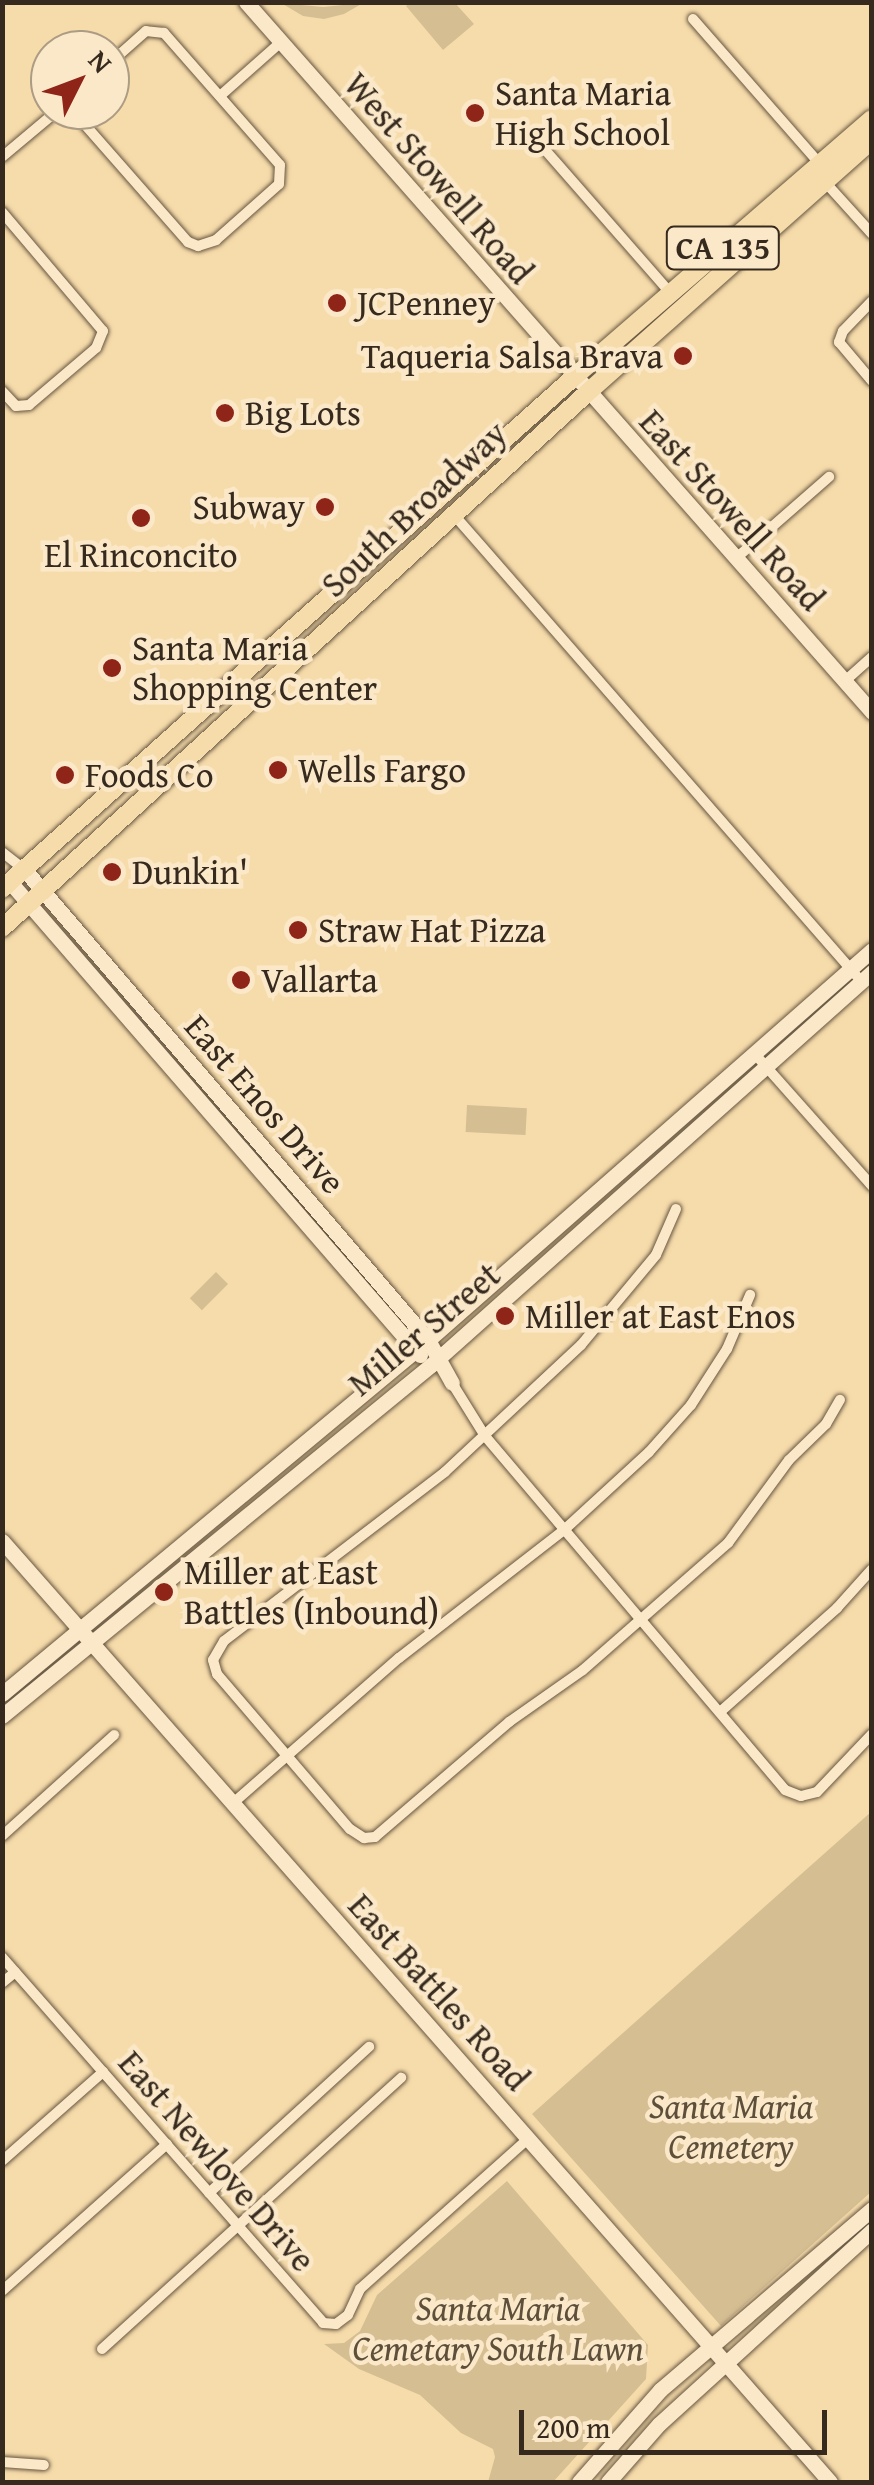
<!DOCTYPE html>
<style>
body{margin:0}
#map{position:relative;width:874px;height:2485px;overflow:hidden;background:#f7dcab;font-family:"Gentium Book Plus",serif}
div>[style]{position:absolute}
.green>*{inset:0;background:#d6be93;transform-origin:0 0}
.roads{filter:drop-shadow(0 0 2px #665641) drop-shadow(0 0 2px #665641)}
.street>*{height:10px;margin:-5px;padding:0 5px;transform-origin:5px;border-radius:5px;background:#fae8c8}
.secondary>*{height:15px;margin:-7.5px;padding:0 7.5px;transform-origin:7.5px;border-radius:7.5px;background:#fae8c8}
.primary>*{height:18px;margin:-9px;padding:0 9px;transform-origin:9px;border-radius:9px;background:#f7dcab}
.dots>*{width:28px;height:28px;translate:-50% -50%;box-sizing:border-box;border:5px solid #fae8c8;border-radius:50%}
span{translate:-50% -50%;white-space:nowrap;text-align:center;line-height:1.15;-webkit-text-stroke:9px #fae8c8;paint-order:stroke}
.shield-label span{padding:2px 8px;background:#fae8c8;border:2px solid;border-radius:8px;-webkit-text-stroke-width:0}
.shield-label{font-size:32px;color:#362a1e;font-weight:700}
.poi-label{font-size:35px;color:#362a1e}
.left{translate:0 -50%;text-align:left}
.right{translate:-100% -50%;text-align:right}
.street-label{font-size:35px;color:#362a1e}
.park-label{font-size:35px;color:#5e4f3b;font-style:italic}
.frame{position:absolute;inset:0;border:5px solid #362a1e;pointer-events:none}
.north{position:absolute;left:30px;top:30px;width:100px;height:100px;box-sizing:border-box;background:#fae8c8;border:2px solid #ac9c84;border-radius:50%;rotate:48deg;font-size:28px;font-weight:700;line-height:40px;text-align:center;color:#362a1e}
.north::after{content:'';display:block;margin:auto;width:35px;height:45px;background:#8f2418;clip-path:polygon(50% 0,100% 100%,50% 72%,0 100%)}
.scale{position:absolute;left:519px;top:2410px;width:308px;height:45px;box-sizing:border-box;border:5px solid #362a1e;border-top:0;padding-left:12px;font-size:30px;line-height:35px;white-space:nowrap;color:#362a1e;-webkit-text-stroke:8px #fae8c8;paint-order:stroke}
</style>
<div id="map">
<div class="green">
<div style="clip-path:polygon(281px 3px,323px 7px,363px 3px,344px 14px,324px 19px,303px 16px)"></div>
<div style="clip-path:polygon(410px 3px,455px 3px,474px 24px,443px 50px,406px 6px)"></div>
<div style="left:467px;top:1105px;width:60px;height:27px;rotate:3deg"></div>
<div style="left:216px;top:1272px;width:17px;height:37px;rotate:45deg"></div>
<div style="clip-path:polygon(871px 1812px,871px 2192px,721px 2326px,532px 2114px)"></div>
<div style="clip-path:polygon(507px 2181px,648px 2345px,646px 2379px,553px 2482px,488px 2482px,495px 2457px,493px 2449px,461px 2433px,420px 2395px,359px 2369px,324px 2344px,344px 2343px,360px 2331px,377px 2295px)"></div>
</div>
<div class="roads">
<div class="street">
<div style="left:693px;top:19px;width:193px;rotate:48.8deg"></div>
<div style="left:820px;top:164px;width:19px;rotate:74deg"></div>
<div style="left:825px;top:182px;width:70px;rotate:47.9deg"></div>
<div style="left:220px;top:96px;width:81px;rotate:-41.5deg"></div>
<div style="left:72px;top:110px;width:176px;rotate:48.7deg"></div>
<div style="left:188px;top:242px;width:11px;rotate:22deg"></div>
<div style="left:198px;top:246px;width:19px;rotate:-18deg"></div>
<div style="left:216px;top:240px;width:84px;rotate:-41.6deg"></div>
<div style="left:279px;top:184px;width:19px;rotate:-87deg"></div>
<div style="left:280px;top:165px;width:176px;rotate:-131.3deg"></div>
<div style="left:164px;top:33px;width:18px;rotate:-174deg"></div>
<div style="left:146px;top:31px;width:48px;rotate:138.4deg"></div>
<div style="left:547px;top:152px;width:190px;rotate:48.8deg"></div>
<div style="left:2px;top:157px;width:73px;rotate:-40deg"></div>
<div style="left:2px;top:212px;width:156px;rotate:49.7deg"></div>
<div style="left:103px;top:331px;width:18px;rotate:112deg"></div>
<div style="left:96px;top:348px;width:88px;rotate:139.6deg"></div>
<div style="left:29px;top:405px;width:13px;rotate:176deg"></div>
<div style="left:16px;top:406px;width:21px;rotate:-133deg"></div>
<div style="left:872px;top:301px;width:42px;rotate:134deg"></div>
<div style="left:843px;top:331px;width:12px;rotate:110deg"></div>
<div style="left:839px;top:342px;width:51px;rotate:49.8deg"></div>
<div style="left:455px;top:516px;width:619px;rotate:48.87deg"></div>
<div style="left:735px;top:559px;width:125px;rotate:-41.1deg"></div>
<div style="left:845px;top:681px;width:36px;rotate:-42deg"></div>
<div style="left:2px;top:852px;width:28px;rotate:38deg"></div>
<div style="left:754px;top:1053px;width:178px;rotate:48.4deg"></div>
<div style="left:676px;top:1209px;width:50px;rotate:113.5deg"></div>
<div style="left:656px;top:1255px;width:117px;rotate:129.8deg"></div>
<div style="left:581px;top:1345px;width:186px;rotate:137deg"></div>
<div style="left:445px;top:1472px;width:278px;rotate:142.6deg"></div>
<div style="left:224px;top:1641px;width:22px;rotate:120deg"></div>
<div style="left:213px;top:1660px;width:15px;rotate:74deg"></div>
<div style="left:217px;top:1674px;width:204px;rotate:49.4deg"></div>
<div style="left:350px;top:1829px;width:17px;rotate:33deg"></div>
<div style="left:364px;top:1838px;width:11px;rotate:-5deg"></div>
<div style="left:375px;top:1837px;width:177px;rotate:-40.6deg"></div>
<div style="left:509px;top:1722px;width:90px;rotate:-35.1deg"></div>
<div style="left:583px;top:1670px;width:193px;rotate:-41.2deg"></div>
<div style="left:728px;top:1543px;width:103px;rotate:-53.7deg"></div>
<div style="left:789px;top:1460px;width:52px;rotate:-44.2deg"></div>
<div style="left:826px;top:1424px;width:28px;rotate:-60deg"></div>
<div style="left:452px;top:1383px;width:62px;rotate:58.1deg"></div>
<div style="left:485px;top:1436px;width:464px;rotate:49.7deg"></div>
<div style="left:785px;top:1790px;width:17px;rotate:21deg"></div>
<div style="left:801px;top:1796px;width:16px;rotate:-14deg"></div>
<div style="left:817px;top:1792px;width:80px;rotate:-46.5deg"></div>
<div style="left:720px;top:1712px;width:157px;rotate:-41.6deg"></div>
<div style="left:837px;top:1608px;width:52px;rotate:-48.1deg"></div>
<div style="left:232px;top:1804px;width:222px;rotate:-41.2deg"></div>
<div style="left:399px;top:1658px;width:209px;rotate:-37.8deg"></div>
<div style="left:564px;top:1530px;width:115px;rotate:-42.5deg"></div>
<div style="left:649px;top:1452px;width:63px;rotate:-48.2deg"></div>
<div style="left:691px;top:1405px;width:67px;rotate:-57.3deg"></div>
<div style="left:727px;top:1349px;width:59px;rotate:-66.9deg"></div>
<div style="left:2px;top:1836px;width:151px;rotate:-42deg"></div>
<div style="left:2px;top:1957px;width:487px;rotate:48.7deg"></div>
<div style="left:323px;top:2323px;width:13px;rotate:4deg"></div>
<div style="left:336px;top:2324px;width:15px;rotate:-37deg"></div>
<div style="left:348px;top:2315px;width:29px;rotate:-65deg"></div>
<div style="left:360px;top:2289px;width:227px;rotate:-41.8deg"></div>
<div style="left:2px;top:1983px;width:17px;rotate:-40deg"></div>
<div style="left:2px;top:2161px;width:135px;rotate:-41.4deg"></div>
<div style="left:209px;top:2193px;width:217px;rotate:-42.4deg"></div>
<div style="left:2px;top:2291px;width:221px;rotate:-41.7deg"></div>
<div style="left:102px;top:2349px;width:404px;rotate:-42.2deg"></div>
<div style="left:2px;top:2462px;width:42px;rotate:4.1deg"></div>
</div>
<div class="secondary">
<div style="left:246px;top:2px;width:947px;rotate:48.6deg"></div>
<div style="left:24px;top:869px;width:621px;rotate:49.38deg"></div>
<div style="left:428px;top:1340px;width:49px;rotate:60.8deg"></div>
<div style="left:10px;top:882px;width:626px;rotate:49.08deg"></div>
<div style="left:2px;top:1541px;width:1253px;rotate:48.65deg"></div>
<div style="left:2px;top:1694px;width:554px;rotate:-39.73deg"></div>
<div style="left:428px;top:1340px;width:591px;rotate:-41.3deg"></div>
<div style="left:2px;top:1716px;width:554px;rotate:-39.29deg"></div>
<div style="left:431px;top:1365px;width:591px;rotate:-41.71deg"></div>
<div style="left:579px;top:2482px;width:123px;rotate:-48.6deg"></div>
<div style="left:660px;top:2390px;width:279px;rotate:-40.5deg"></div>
<div style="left:608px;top:2482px;width:77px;rotate:-48.7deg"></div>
<div style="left:659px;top:2424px;width:288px;rotate:-42.3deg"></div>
</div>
<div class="primary">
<div style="left:2px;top:889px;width:768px;rotate:-41.83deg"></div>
<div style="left:574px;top:377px;width:394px;rotate:-40.9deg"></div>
<div style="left:2px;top:928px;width:793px;rotate:-42.44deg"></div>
<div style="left:587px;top:393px;width:381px;rotate:-41.6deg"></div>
</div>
</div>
<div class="dots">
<div style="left:475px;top:113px;background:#8f2418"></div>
<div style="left:337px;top:303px;background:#8f2418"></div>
<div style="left:683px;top:356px;background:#8f2418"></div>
<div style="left:225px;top:413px;background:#8f2418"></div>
<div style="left:325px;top:507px;background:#8f2418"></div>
<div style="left:141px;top:518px;background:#8f2418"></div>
<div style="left:112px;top:668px;background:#8f2418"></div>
<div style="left:278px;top:770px;background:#8f2418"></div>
<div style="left:65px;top:775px;background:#8f2418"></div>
<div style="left:112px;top:872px;background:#8f2418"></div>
<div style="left:298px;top:930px;background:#8f2418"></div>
<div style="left:241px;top:980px;background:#8f2418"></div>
<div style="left:505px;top:1316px;background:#8f2418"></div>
<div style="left:164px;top:1592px;background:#8f2418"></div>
</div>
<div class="shield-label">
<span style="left:723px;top:248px">CA 135</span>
</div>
<div class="poi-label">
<span class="left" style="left:495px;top:113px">Santa Maria<br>High School</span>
<span class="left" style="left:357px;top:303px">JCPenney</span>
<span class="right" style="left:663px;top:356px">Taqueria Salsa Brava</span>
<span class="left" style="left:245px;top:413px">Big Lots</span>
<span class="right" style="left:305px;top:507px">Subway</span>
<span style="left:141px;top:555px">El Rinconcito</span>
<span class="left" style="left:132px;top:668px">Santa Maria<br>Shopping Center</span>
<span class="left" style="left:298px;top:770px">Wells Fargo</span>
<span class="left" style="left:85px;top:775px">Foods Co</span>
<span class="left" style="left:132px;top:872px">Dunkin'</span>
<span class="left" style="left:318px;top:930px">Straw Hat Pizza</span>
<span class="left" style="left:261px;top:980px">Vallarta</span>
<span class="left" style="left:525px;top:1316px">Miller at East Enos</span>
<span class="left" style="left:184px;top:1592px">Miller at East<br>Battles (Inbound)</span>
</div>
<div class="street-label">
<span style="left:439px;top:178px;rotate:49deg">West Stowell Road</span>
<span style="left:414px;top:509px;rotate:-43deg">South Broadway</span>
<span style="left:732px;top:510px;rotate:48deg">East Stowell Road</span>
<span style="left:265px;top:1104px;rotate:49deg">East Enos Drive</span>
<span style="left:424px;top:1329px;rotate:-40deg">Miller Street</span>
<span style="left:439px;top:1992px;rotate:48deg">East Battles Road</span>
<span style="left:217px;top:2161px;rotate:49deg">East Newlove Drive</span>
</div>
<div class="park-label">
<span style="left:731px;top:2126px">Santa Maria<br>Cemetery</span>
<span style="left:498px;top:2328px">Santa Maria<br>Cemetary South Lawn</span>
</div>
<div class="frame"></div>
<div class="north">N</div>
<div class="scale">200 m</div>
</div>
